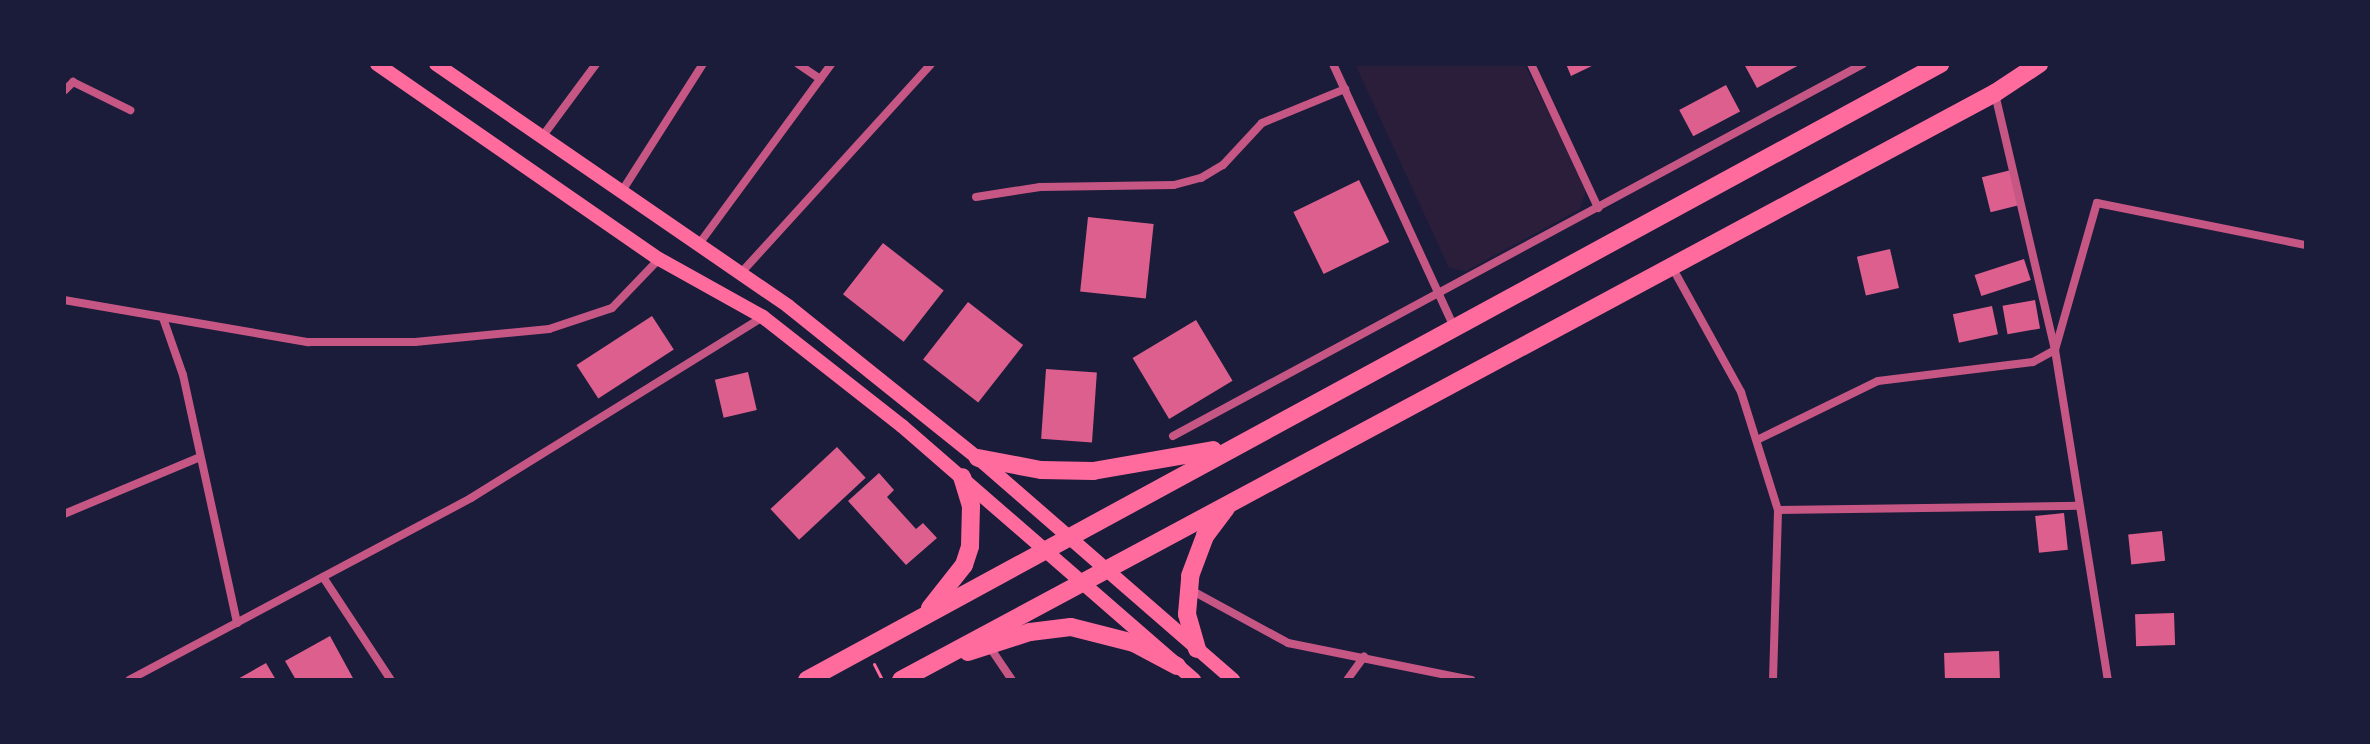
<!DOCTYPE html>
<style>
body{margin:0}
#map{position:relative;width:2370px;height:744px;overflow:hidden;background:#1b1b3a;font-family:Helvetica,sans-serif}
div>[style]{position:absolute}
.green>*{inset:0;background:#2a1e3b}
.building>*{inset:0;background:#dd5f8e;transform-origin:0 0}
.path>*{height:3px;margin:-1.5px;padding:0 1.5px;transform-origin:1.5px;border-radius:1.5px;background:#ff6b9d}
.minor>*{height:8px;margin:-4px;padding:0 4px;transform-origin:4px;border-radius:4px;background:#c65784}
.secondary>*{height:14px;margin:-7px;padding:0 7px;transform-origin:7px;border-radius:7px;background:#ff6b9d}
.trunk>*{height:18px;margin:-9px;padding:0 9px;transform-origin:9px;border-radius:9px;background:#ff6b9d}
span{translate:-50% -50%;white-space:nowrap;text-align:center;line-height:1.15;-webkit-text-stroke:8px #1b1b3a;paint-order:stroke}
.frame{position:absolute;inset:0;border:66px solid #1b1b3a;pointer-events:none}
</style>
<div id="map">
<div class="green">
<div style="clip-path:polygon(1355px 64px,1524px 64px,1587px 188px,1580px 209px,1466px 271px,1449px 268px)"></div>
</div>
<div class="building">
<div style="clip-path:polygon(1566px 64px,1596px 64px,1571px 76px)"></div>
<div style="clip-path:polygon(1744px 64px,1801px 64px,1757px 88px)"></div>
<div style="left:1726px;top:85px;width:30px;height:53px;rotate:62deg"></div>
<div style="left:2011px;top:170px;width:36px;height:30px;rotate:76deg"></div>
<div style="left:1359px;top:180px;width:69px;height:73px;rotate:64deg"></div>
<div style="left:1088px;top:217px;width:66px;height:75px;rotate:6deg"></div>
<div style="left:883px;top:243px;width:77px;height:65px;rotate:38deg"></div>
<div style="left:1890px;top:249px;width:40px;height:34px;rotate:77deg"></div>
<div style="left:2024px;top:259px;width:22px;height:52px;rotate:72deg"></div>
<div style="left:2035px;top:300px;width:29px;height:33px;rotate:80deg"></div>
<div style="left:968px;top:302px;width:70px;height:73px;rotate:38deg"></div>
<div style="left:1992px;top:306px;width:29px;height:40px;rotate:78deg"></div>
<div style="left:652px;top:316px;width:40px;height:90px;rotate:57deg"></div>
<div style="left:1196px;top:320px;width:71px;height:74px;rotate:59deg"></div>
<div style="left:1046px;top:369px;width:51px;height:70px;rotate:4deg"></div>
<div style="left:748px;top:372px;width:39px;height:34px;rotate:77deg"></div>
<div style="left:837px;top:447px;width:42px;height:91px;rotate:47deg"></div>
<div style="clip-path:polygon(879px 473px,894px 490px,887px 497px,916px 529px,923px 523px,937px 538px,906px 565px,848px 501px)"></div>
<div style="left:2064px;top:513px;width:37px;height:29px;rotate:84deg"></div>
<div style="left:2162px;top:531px;width:30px;height:34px;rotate:84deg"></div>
<div style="left:2174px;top:613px;width:32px;height:39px;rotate:88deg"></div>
<div style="clip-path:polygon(330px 636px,354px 680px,296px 680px,285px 661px)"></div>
<div style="left:1999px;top:651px;width:29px;height:55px;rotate:88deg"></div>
<div style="clip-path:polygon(266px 663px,276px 680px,236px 680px)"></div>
</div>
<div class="path">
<div style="left:874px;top:664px;width:18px;rotate:63deg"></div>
</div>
<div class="minor">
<div style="left:798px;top:64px;width:27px;rotate:34deg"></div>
<div style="left:1333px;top:64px;width:292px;rotate:65.3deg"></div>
<div style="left:1531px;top:64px;width:159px;rotate:65deg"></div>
<div style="left:64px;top:91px;width:13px;rotate:-45deg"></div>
<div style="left:73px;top:82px;width:64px;rotate:26.2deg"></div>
<div style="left:1995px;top:94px;width:263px;rotate:76.8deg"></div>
<div style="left:2055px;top:350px;width:334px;rotate:80.9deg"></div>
<div style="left:542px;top:137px;width:91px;rotate:-53.5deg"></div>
<div style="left:622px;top:191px;width:151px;rotate:-57.5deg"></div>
<div style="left:976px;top:197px;width:65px;rotate:-8.9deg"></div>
<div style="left:1040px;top:187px;width:134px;rotate:-0.9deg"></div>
<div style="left:1174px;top:185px;width:28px;rotate:-15deg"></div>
<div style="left:1201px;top:178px;width:26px;rotate:-31deg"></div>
<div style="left:1223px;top:165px;width:57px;rotate:-47.1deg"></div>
<div style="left:1262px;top:123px;width:90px;rotate:-22.3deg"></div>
<div style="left:699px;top:244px;width:223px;rotate:-53.7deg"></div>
<div style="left:1672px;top:267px;width:143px;rotate:61.1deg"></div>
<div style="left:1741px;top:392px;width:124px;rotate:72.6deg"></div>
<div style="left:740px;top:274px;width:284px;rotate:-47.7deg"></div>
<div style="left:64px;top:300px;width:248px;rotate:9.8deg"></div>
<div style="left:308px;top:342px;width:107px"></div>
<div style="left:415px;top:342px;width:135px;rotate:-5.5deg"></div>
<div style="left:549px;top:329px;width:66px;rotate:-18.4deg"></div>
<div style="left:612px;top:308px;width:68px;rotate:-46.2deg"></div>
<div style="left:163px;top:318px;width:60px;rotate:70.7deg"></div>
<div style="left:183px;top:375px;width:254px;rotate:77.7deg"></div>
<div style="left:1173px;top:436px;width:784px;rotate:-28.33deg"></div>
<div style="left:1759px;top:439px;width:132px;rotate:-26deg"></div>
<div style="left:1878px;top:381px;width:156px;rotate:-7deg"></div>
<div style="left:2033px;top:362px;width:25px;rotate:-29deg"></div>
<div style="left:2055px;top:350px;width:153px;rotate:-74.1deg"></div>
<div style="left:2097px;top:203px;width:213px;rotate:11.4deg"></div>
<div style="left:64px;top:514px;width:147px;rotate:-22.7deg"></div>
<div style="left:323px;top:577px;width:123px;rotate:56.6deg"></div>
<div style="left:1189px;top:589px;width:113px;rotate:28.6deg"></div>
<div style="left:1288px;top:643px;width:187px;rotate:11.4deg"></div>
<div style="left:989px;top:646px;width:41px;rotate:55.9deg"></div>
<div style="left:129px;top:680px;width:387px;rotate:-28deg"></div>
<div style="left:471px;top:498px;width:344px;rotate:-31.8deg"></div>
<div style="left:1347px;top:680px;width:29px;rotate:-54deg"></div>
<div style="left:1773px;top:680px;width:170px;rotate:-88.3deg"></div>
<div style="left:1778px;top:510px;width:301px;rotate:-0.8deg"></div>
</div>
<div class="secondary">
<div style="left:377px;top:64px;width:343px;rotate:34.7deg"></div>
<div style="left:659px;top:259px;width:119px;rotate:29.1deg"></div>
<div style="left:763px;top:317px;width:177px;rotate:38.1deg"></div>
<div style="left:902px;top:426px;width:387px;rotate:41deg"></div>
<div style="left:436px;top:64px;width:427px;rotate:34.5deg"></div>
<div style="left:788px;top:306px;width:243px;rotate:38.7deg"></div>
<div style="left:978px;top:458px;width:338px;rotate:41deg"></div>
</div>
<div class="trunk">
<div style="left:978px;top:458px;width:64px;rotate:10.8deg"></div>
<div style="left:1041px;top:470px;width:52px;rotate:1.1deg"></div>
<div style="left:1093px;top:471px;width:122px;rotate:-9.9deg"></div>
<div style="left:930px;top:608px;width:55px;rotate:-51.7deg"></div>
<div style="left:964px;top:565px;width:20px;rotate:-72deg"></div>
<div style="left:970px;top:546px;width:40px;rotate:-88.6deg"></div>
<div style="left:971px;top:506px;width:30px;rotate:-107deg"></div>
<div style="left:1197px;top:649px;width:36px;rotate:-106deg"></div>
<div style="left:1187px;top:614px;width:38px;rotate:-85deg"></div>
<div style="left:1190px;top:576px;width:43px;rotate:-69.4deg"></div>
<div style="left:1205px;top:536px;width:35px;rotate:-53deg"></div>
<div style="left:968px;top:652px;width:65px;rotate:-17.9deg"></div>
<div style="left:1030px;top:632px;width:41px;rotate:-7deg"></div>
<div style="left:1071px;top:627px;width:65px;rotate:14.3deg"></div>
<div style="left:1134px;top:643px;width:49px;rotate:28.1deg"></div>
<div style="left:807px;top:680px;width:1290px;rotate:-28.53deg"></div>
<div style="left:901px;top:680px;width:1242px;rotate:-28.22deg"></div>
<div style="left:1995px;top:93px;width:53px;rotate:-33.4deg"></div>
</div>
<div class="frame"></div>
</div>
